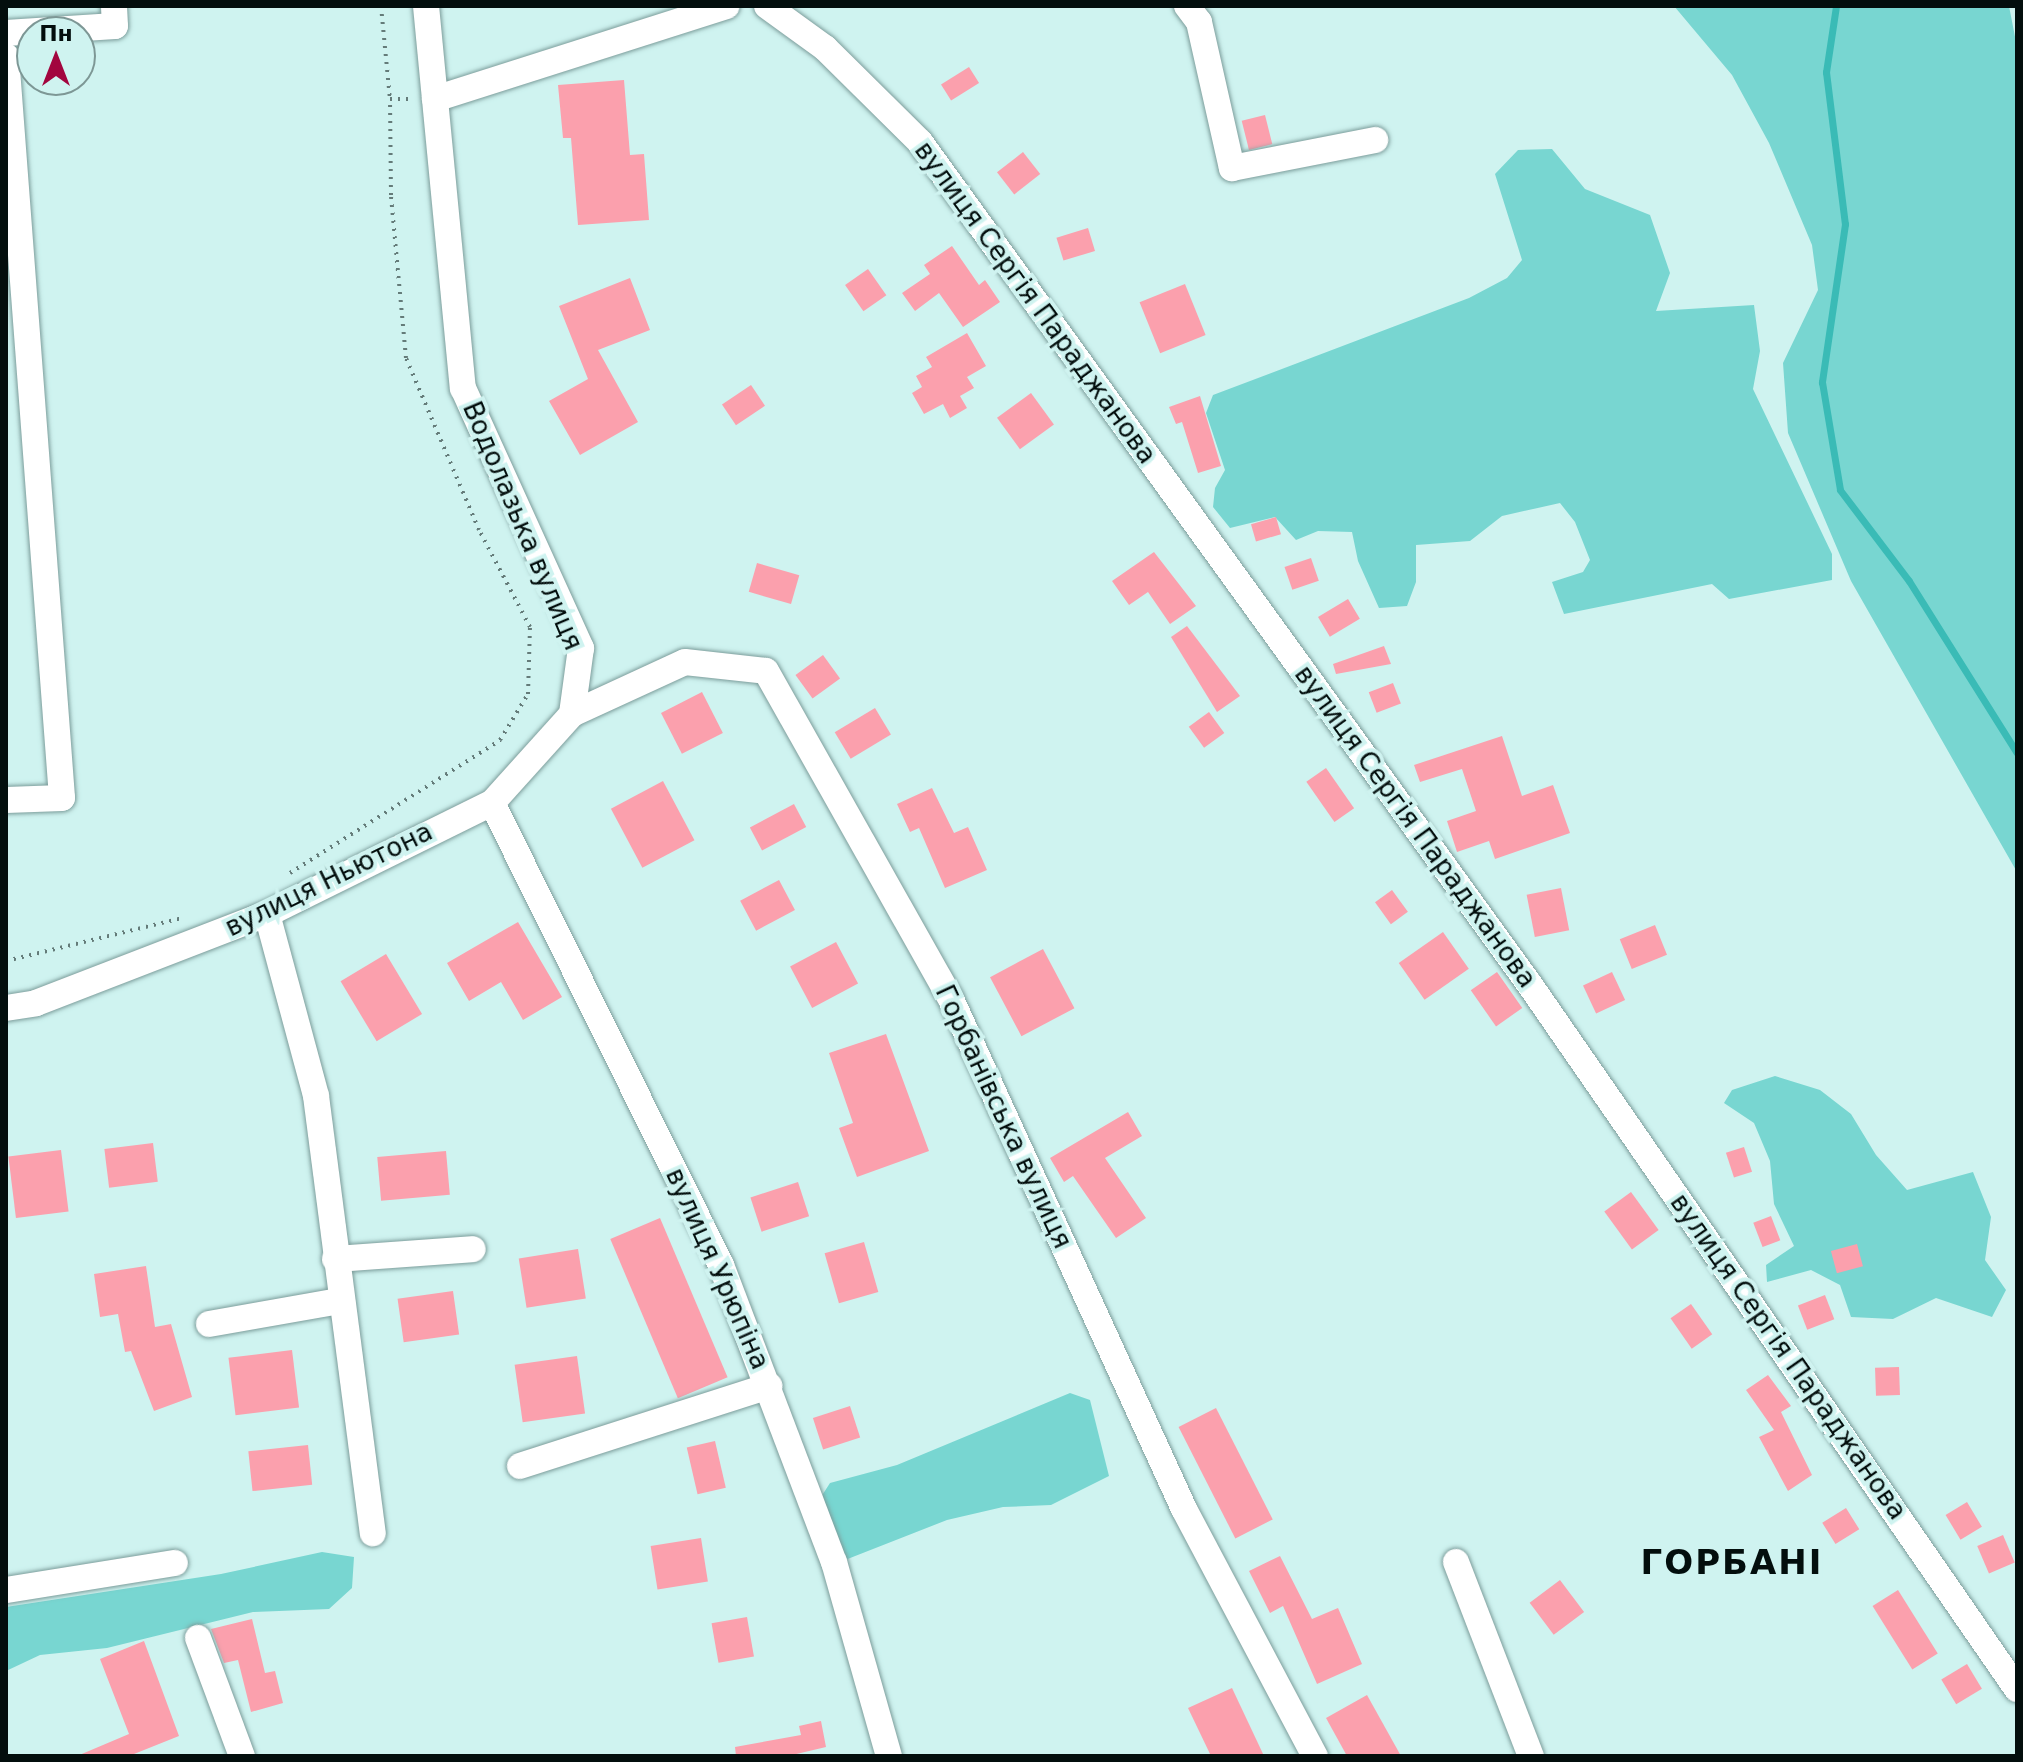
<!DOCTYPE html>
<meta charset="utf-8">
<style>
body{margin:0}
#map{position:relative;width:2023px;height:1762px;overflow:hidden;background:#cff3f0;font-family:"DejaVu Sans",sans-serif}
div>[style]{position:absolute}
.green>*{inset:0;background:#78d6d1}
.stream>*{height:7px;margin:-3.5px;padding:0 3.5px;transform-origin:3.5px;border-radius:3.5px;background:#3abbb6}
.building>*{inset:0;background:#fba0ad;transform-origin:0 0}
.path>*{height:4px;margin-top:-2px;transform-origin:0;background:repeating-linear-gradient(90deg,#647b79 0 2px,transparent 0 8px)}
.roads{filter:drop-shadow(0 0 2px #7c9d9b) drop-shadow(0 0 2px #7c9d9b)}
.minor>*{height:26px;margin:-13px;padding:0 13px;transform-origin:13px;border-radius:13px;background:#fff}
span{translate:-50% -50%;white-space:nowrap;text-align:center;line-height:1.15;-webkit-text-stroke:8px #cff3f0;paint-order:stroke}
.street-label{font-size:26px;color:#030e0d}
.district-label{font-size:34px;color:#030e0d;font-weight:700;letter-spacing:2px}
.frame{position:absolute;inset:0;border:8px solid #030e0d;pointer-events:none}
.north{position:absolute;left:16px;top:16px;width:80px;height:80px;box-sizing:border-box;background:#cff3f0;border:2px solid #7d9795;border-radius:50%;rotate:0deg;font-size:22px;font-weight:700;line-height:32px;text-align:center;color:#030e0d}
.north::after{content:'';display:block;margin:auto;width:28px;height:36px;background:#a2053e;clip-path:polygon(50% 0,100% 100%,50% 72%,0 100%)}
</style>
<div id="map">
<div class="green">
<div style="clip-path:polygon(1674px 6px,2009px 6px,2017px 47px,2017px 872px,1851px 581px,1788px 433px,1783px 363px,1818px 290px,1812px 245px,1769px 143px,1732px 75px)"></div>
<div style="clip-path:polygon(1552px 149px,1585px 189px,1650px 215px,1670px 273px,1656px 311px,1754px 305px,1760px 351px,1753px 389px,1832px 554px,1832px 580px,1729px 599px,1712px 584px,1564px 614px,1552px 582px,1583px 572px,1590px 560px,1575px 522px,1560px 503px,1502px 516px,1470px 541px,1416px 545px,1416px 582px,1407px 606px,1379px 608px,1358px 561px,1352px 532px,1318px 531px,1296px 540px,1275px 517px,1230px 528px,1213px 507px,1215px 488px,1225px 470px,1206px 413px,1213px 395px,1469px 298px,1507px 278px,1522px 260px,1495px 174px,1518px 150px)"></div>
<div style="clip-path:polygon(1775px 1076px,1820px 1090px,1851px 1114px,1876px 1155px,1907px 1190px,1973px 1172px,1991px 1217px,1985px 1260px,2006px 1290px,1992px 1317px,1936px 1298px,1893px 1319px,1851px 1317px,1840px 1285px,1811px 1270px,1767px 1282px,1766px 1265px,1794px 1246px,1774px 1204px,1770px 1161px,1754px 1123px,1724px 1103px,1732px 1090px)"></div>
<div style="clip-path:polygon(1070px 1393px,1090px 1400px,1109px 1476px,1051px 1505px,1003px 1507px,947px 1520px,845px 1560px,821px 1497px,830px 1483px,897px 1465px)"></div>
<div style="clip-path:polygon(322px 1552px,354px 1557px,352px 1588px,329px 1609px,253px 1612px,107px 1648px,40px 1655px,6px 1671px,6px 1607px,221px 1574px)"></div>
</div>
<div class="stream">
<div style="left:1836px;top:6px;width:67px;rotate:98.6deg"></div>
<div style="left:1826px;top:72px;width:153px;rotate:82.9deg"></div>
<div style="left:1845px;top:224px;width:160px;rotate:98.3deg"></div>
<div style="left:1822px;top:382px;width:109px;rotate:80.5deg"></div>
<div style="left:1840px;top:490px;width:114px;rotate:52.8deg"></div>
<div style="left:1909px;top:581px;width:203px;rotate:57.9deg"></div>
</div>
<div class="building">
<div style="left:969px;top:67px;width:19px;height:33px;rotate:58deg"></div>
<div style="clip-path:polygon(624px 80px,630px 155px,644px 154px,649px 220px,578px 225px,571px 138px,563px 138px,558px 85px)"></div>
<div style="left:1265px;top:115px;width:30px;height:24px;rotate:76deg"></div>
<div style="left:1023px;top:152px;width:28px;height:33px;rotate:52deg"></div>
<div style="left:1088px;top:228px;width:24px;height:33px;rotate:73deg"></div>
<div style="clip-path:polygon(952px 246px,979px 285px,985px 280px,1000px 302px,963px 327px,939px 293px,915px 311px,902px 293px,930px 274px,924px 265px)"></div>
<div style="left:868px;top:269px;width:32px;height:28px;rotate:55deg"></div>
<div style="clip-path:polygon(630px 278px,650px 330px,598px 350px,638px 422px,580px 455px,549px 401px,588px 379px,559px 306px)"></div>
<div style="left:1185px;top:284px;width:55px;height:49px;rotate:68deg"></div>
<div style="clip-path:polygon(967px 333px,986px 366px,967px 377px,974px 388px,960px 396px,967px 408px,950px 418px,943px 404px,924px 414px,912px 393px,922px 387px,916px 376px,932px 367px,926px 357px)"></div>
<div style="left:751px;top:385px;width:25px;height:35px;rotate:56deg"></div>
<div style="left:1031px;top:393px;width:39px;height:42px;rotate:54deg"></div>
<div style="clip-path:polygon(1200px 396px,1221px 466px,1198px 473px,1182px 422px,1176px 424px,1169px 407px)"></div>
<div style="left:1276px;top:517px;width:18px;height:26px;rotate:74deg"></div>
<div style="clip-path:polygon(1154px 552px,1196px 606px,1170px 624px,1148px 592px,1129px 605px,1112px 581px)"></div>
<div style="left:1311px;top:558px;width:24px;height:28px;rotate:71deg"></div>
<div style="left:757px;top:563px;width:44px;height:30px;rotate:16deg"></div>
<div style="left:1348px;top:599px;width:23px;height:35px;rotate:59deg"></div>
<div style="clip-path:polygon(1187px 626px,1240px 696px,1217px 712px,1171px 637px)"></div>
<div style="clip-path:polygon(1384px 646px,1391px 664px,1336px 674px,1333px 664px)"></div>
<div style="left:823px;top:655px;width:29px;height:34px;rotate:54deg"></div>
<div style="left:1393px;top:683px;width:22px;height:26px;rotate:69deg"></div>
<div style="left:702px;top:692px;width:46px;height:46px;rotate:63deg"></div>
<div style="left:875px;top:708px;width:31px;height:47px;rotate:59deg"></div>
<div style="left:1209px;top:712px;width:26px;height:25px;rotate:54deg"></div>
<div style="clip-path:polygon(1502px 736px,1522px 796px,1553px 785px,1570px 833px,1495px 859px,1489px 841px,1457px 852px,1447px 821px,1476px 811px,1462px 769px,1420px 782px,1414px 765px)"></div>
<div style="left:1326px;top:768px;width:49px;height:24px;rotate:55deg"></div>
<div style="left:663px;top:781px;width:67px;height:59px;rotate:62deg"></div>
<div style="clip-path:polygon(932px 788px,954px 833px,968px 827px,987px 870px,945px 888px,919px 828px,910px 832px,897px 804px)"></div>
<div style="left:794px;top:804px;width:26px;height:50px;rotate:62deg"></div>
<div style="left:779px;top:880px;width:34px;height:44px;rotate:62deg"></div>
<div style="left:1561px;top:888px;width:43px;height:35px;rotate:79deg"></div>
<div style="left:1392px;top:890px;width:27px;height:21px;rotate:54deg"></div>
<div style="clip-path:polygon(518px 922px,562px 997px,523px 1020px,501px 982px,469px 1001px,447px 963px)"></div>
<div style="left:1655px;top:925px;width:32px;height:38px;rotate:68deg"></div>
<div style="left:1443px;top:932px;width:45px;height:54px;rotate:55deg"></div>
<div style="left:836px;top:942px;width:47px;height:52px;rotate:62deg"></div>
<div style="left:1043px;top:949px;width:67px;height:60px;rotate:62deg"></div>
<div style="left:386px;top:954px;width:70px;height:53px;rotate:59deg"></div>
<div style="left:1497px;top:972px;width:44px;height:32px;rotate:55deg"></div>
<div style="left:1612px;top:972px;width:31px;height:32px;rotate:65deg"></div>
<div style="clip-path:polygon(886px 1034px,929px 1151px,857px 1177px,839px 1128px,853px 1123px,829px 1053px)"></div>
<div style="clip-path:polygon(1128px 1112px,1142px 1136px,1105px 1158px,1146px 1218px,1116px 1238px,1073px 1176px,1064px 1182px,1050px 1158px)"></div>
<div style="left:153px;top:1143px;width:39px;height:49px;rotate:83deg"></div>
<div style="left:1744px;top:1147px;width:26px;height:19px;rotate:72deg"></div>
<div style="left:61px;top:1150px;width:62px;height:53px;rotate:83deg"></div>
<div style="left:446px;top:1151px;width:44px;height:69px;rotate:85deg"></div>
<div style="left:798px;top:1182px;width:36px;height:50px;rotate:72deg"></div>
<div style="left:1631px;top:1192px;width:47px;height:33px;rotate:54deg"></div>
<div style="left:1771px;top:1216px;width:26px;height:19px;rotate:69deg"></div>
<div style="left:660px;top:1218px;width:173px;height:54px;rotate:67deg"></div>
<div style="left:864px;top:1242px;width:52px;height:41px;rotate:74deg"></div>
<div style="left:1857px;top:1244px;width:23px;height:27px;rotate:75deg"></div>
<div style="left:578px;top:1249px;width:50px;height:60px;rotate:81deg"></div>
<div style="clip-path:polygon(146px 1266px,155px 1327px,171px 1324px,192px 1397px,154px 1411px,131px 1351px,125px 1352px,118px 1314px,100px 1317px,94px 1274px)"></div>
<div style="left:453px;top:1291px;width:44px;height:56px;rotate:82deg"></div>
<div style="left:1825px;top:1295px;width:26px;height:29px;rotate:69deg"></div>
<div style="left:1691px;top:1304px;width:37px;height:25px;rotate:55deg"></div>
<div style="left:292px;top:1350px;width:58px;height:64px;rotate:83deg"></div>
<div style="left:577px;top:1356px;width:58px;height:63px;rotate:82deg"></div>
<div style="left:1899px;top:1367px;width:28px;height:24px;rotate:88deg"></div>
<div style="clip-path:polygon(1768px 1375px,1791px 1406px,1781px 1412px,1812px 1475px,1788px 1491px,1759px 1437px,1774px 1430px,1746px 1390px)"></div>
<div style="left:850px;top:1406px;width:33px;height:39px;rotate:72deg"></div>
<div style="left:1216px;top:1408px;width:125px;height:42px;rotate:63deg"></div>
<div style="left:715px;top:1441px;width:48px;height:29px;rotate:77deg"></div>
<div style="left:308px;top:1445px;width:40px;height:60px;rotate:84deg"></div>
<div style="left:1967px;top:1502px;width:29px;height:25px;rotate:59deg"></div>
<div style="left:1846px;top:1508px;width:25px;height:28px;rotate:58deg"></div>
<div style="left:2003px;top:1535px;width:30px;height:28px;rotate:67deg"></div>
<div style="left:701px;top:1538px;width:44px;height:51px;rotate:81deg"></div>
<div style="clip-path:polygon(1280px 1556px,1312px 1619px,1338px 1608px,1362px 1664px,1317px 1684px,1283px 1606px,1270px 1613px,1249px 1571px)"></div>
<div style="left:1560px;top:1580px;width:40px;height:38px;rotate:53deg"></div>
<div style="left:1898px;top:1590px;width:75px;height:30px;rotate:58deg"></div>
<div style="left:747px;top:1617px;width:40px;height:36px;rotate:80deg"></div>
<div style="clip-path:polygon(252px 1619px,265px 1673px,275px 1671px,283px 1703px,251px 1712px,238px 1660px,224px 1663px,211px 1629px)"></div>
<div style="clip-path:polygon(144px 1641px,179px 1736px,129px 1756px,77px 1756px,129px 1734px,100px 1659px)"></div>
<div style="left:1967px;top:1664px;width:29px;height:30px;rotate:59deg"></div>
<div style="clip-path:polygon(1232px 1688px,1264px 1756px,1211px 1756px,1188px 1708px)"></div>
<div style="clip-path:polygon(1367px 1695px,1401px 1756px,1347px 1756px,1326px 1718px)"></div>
<div style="clip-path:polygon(821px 1721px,826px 1747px,788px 1756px,736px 1756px,735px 1747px,801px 1735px,799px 1726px)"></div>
</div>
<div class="path">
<div style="left:381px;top:6px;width:93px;rotate:84.5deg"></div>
<div style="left:390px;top:99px;width:20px"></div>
<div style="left:290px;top:873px;width:249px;rotate:-32.3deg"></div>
<div style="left:500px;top:740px;width:54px;rotate:-58.7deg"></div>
<div style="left:528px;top:694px;width:67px;rotate:-88.3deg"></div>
<div style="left:530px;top:627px;width:110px;rotate:-117.7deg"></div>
<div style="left:479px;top:530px;width:187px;rotate:-113deg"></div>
<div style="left:406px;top:358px;width:164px;rotate:-95.3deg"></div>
<div style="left:391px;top:195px;width:96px;rotate:-90.6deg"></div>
<div style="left:6px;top:961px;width:182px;rotate:-13.7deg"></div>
</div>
<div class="roads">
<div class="minor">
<div style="left:426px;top:6px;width:384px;rotate:84.5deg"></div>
<div style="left:463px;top:388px;width:286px;rotate:65.6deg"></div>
<div style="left:581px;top:648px;width:67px;rotate:97.8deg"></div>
<div style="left:767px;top:6px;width:72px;rotate:35.9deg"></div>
<div style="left:825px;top:48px;width:134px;rotate:44.7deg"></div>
<div style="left:920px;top:142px;width:1041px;rotate:54.11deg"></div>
<div style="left:1530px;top:985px;width:856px;rotate:55.33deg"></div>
<div style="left:1187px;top:6px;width:20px;rotate:53deg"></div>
<div style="left:1199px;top:22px;width:150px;rotate:77.3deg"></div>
<div style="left:1232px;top:168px;width:146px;rotate:-11.1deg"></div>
<div style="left:6px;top:33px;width:109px;rotate:-3.7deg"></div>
<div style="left:115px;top:26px;width:20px;rotate:-93deg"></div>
<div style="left:6px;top:56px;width:744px;rotate:85.68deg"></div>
<div style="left:62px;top:798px;width:56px;rotate:178deg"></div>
<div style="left:435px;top:99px;width:306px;rotate:-17.7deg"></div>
<div style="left:492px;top:803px;width:516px;rotate:63.63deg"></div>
<div style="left:721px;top:1265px;width:318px;rotate:69.2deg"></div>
<div style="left:834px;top:1562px;width:202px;rotate:74.2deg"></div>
<div style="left:267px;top:914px;width:188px;rotate:74.9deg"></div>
<div style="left:316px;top:1096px;width:441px;rotate:82.6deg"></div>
<div style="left:6px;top:1008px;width:30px;rotate:-9deg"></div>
<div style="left:36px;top:1003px;width:248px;rotate:-21.1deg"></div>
<div style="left:267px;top:914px;width:251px;rotate:-26.3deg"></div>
<div style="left:492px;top:803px;width:120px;rotate:-48deg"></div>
<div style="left:572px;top:714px;width:124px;rotate:-24.7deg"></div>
<div style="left:685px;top:662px;width:81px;rotate:6.3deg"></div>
<div style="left:766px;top:671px;width:374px;rotate:60.6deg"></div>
<div style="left:950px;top:997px;width:563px;rotate:65.44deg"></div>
<div style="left:1184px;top:1509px;width:280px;rotate:62.1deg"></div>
<div style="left:335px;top:1259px;width:138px;rotate:-4.1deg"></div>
<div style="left:209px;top:1324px;width:133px;rotate:-10deg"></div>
<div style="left:520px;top:1466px;width:262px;rotate:-17.8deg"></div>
<div style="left:1456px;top:1562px;width:208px;rotate:68.9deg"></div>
<div style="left:6px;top:1590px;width:171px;rotate:-9.1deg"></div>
<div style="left:198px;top:1638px;width:126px;rotate:69.6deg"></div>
</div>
</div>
<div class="street-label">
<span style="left:1035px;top:303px;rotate:54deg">вулиця Сергія Параджанова</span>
<span style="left:522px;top:526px;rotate:67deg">Водолазька вулиця</span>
<span style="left:1415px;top:827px;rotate:54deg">вулиця Сергія Параджанова</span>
<span style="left:329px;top:880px;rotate:-26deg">вулиця Ньютона</span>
<span style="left:1003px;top:1117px;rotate:65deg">Горбанівська вулиця</span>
<span style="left:717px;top:1269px;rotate:66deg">вулиця Урюпіна</span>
<span style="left:1788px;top:1357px;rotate:55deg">вулиця Сергія Параджанова</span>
</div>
<div class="district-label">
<span style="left:1732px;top:1563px">ГОРБАНІ</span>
</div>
<div class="frame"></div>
<div class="north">Пн</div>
</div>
